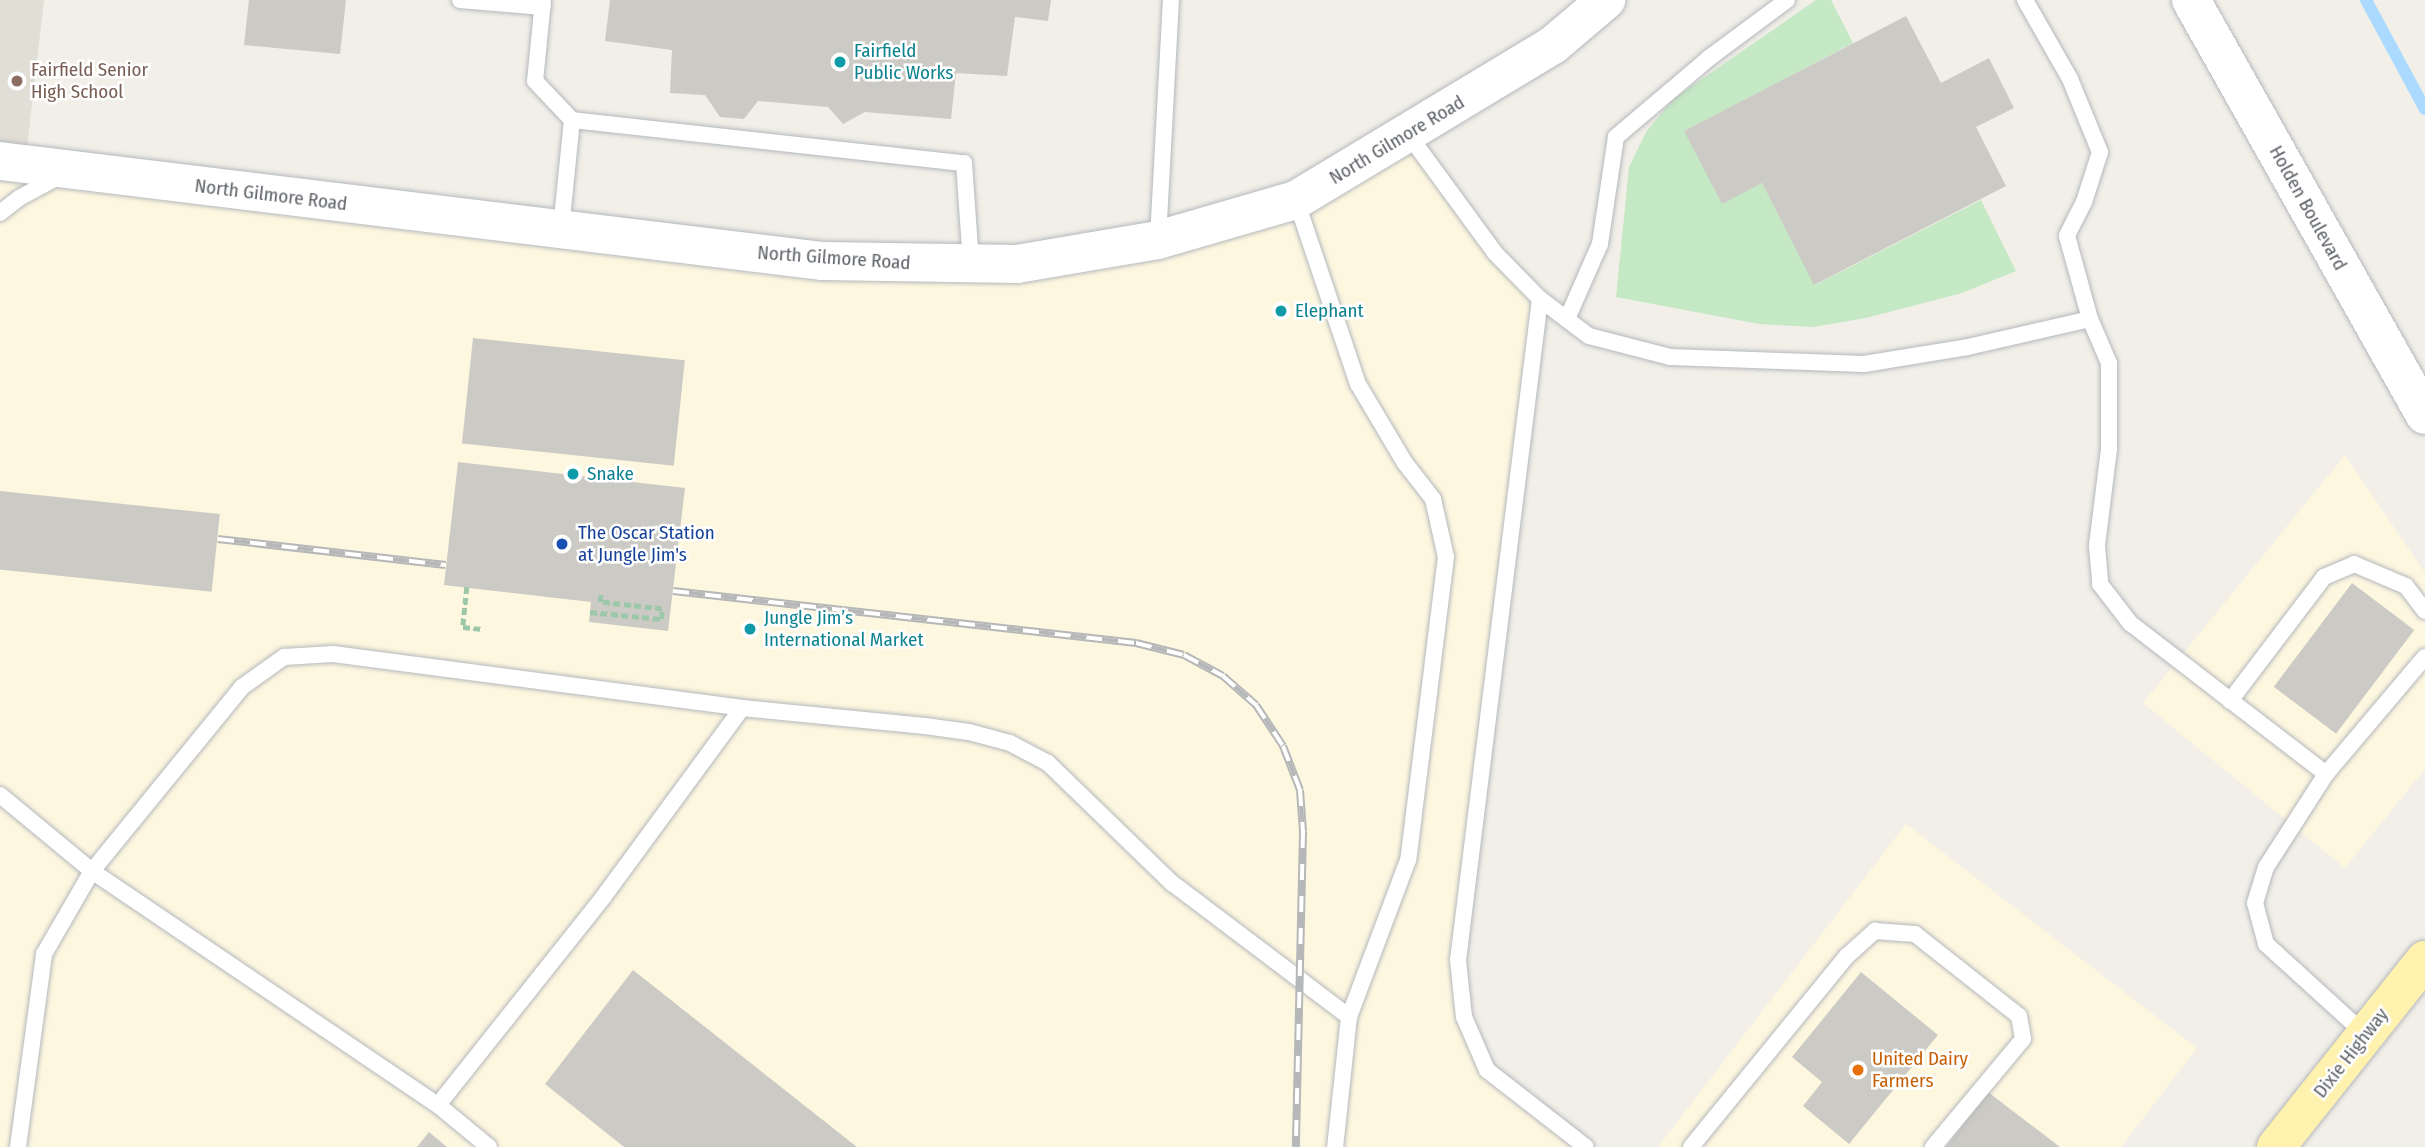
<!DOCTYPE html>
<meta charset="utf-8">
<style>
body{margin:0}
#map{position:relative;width:2425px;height:1147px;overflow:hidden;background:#f1efe8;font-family:"Fira Sans Condensed",sans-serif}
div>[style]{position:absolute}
.commercial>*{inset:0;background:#fef7e0}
.education>*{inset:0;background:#e1ded6}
.green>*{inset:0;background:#c5e8c5}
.stream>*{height:12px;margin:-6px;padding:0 6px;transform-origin:6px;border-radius:6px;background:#aadaff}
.building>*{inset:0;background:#cccac5;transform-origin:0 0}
.path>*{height:4.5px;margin-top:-2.25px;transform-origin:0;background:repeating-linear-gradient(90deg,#9cc7a9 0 7px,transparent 0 10.5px)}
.roads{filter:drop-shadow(0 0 2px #b5b8bc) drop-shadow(0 0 2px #b5b8bc)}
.service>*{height:16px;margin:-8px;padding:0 8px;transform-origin:8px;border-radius:8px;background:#fff}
.tertiary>*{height:38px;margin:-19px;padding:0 19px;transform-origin:19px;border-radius:19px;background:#fff}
.secondary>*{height:38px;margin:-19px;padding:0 19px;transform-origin:19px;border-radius:19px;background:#fff}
.primary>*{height:38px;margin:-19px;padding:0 19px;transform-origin:19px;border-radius:19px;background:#fff2af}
.rail>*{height:8px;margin-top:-4px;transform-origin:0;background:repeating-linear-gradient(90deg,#fff 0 16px,#b6b7b8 0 32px);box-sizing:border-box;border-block:2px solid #b6b7b8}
.dots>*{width:19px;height:19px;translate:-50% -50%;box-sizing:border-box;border:4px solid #fff;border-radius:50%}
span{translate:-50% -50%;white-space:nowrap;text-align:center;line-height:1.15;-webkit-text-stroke:5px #fff;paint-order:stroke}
.culture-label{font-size:19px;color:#0d838f}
.left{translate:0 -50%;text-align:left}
.education-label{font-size:19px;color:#785e54}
.street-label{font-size:19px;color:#5f6368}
.transit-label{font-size:19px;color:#164399}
.food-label{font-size:19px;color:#c56008}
</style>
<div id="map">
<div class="commercial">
<div style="clip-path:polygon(1408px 134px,1540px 299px,1458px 960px,1464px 1017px,1487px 1070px,1586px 1147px,0 1147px,0 161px,823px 261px,1158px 240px)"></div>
<div style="clip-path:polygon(2345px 455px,2425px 573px,2425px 769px,2345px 868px,2143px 703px)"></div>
<div style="clip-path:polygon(1906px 824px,2197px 1048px,2121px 1147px,1658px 1147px)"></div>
</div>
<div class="education">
<div style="clip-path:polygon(0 0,44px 0,25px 164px,0 161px)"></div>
</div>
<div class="green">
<div style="clip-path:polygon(1816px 0,1831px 0,1853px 43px,1685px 131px,1722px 203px,1762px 183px,1815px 285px,1981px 200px,2016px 271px,1962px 293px,1866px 318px,1813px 327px,1759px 324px,1616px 297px,1629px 167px,1646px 132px,1673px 99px)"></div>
</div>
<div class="stream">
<div style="left:2366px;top:0;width:124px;rotate:61.6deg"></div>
</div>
<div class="building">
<div style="clip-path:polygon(249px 0,346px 0,340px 54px,244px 45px)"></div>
<div style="clip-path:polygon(610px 0,1051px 0,1048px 21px,1015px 17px,1007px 76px,956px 73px,951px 119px,865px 112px,843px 124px,828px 107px,758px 101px,744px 119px,720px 117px,705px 95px,670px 93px,672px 50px,605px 41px)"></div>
<div style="clip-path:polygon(1906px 16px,1941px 83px,1989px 58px,2014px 108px,1976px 127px,2006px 186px,1814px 285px,1762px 183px,1722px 204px,1684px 131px)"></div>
<div style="left:473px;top:338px;width:213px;height:106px;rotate:6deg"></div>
<div style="clip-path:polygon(458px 462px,685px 488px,668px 631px,589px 622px,591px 602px,444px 585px)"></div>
<div style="left:0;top:491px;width:221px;height:78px;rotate:6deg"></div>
<div style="left:2352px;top:583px;width:78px;height:130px;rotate:37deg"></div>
<div style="clip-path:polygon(633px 970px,857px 1147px,624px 1147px,545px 1084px)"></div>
<div style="clip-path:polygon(1861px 972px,1938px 1035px,1849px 1144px,1803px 1106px,1822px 1082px,1792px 1057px)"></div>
<div style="clip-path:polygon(1988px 1092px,2060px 1147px,1946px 1147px)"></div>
<div style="clip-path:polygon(429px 1132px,447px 1147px,417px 1147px)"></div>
</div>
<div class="path">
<div style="left:467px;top:587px;width:40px;rotate:95.7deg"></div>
<div style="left:463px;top:627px;width:18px;rotate:6deg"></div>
<div style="left:590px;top:612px;width:71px;rotate:5.6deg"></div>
<div style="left:661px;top:619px;width:10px;rotate:-84deg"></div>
<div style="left:662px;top:609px;width:62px;rotate:-173.6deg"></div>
<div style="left:600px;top:602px;width:10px;rotate:-84deg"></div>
</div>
<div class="roads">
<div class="service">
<div style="left:460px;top:0;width:83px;rotate:4.8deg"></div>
<div style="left:543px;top:0;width:81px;rotate:95.6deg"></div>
<div style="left:535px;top:81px;width:54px;rotate:46.5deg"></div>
<div style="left:572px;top:120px;width:110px;rotate:95.8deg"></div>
<div style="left:2025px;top:0;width:91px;rotate:60.3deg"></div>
<div style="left:2070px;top:79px;width:79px;rotate:67.7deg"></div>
<div style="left:2100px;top:152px;width:52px;rotate:107.7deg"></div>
<div style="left:2084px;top:202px;width:38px;rotate:117deg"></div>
<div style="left:2067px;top:236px;width:86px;rotate:74.5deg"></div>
<div style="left:2090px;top:319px;width:48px;rotate:66.6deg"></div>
<div style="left:2109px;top:363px;width:86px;rotate:90deg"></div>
<div style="left:2109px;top:449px;width:98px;rotate:97.1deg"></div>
<div style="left:2097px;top:546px;width:38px;rotate:85deg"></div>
<div style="left:2100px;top:584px;width:49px;rotate:52.4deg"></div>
<div style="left:2130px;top:623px;width:247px;rotate:37.6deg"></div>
<div style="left:2326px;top:774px;width:111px;rotate:122.8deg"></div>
<div style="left:2266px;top:867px;width:38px;rotate:107deg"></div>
<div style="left:2255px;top:903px;width:42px;rotate:75deg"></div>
<div style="left:2266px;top:944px;width:135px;rotate:42.3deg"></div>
<div style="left:572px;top:120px;width:394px;rotate:6.3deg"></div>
<div style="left:964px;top:163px;width:101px;rotate:86deg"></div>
<div style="left:1408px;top:134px;width:147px;rotate:53.8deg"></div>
<div style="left:1495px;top:253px;width:64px;rotate:45.6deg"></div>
<div style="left:1540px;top:299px;width:61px;rotate:37.1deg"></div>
<div style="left:1589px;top:336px;width:84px;rotate:14.5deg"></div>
<div style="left:1670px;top:357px;width:194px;rotate:2.1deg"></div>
<div style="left:1864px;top:364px;width:105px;rotate:-9.3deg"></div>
<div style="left:1968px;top:347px;width:125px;rotate:-12.9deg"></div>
<div style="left:1296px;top:200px;width:194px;rotate:71.4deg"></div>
<div style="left:1358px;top:384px;width:92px;rotate:59.3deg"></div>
<div style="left:1405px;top:463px;width:46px;rotate:52.1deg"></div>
<div style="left:1433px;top:499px;width:59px;rotate:77.4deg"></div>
<div style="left:1446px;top:557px;width:305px;rotate:97.1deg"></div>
<div style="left:1408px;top:860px;width:168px;rotate:110.6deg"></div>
<div style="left:1349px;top:1017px;width:131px;rotate:96.1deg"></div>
<div style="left:0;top:213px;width:24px;rotate:-38deg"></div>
<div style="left:19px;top:198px;width:47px;rotate:-28.2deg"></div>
<div style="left:1158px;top:239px;width:239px;rotate:-86.9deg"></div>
<div style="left:1540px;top:299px;width:666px;rotate:97.07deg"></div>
<div style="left:1458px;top:960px;width:57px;rotate:84deg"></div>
<div style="left:1464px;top:1017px;width:58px;rotate:66.5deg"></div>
<div style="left:1487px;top:1070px;width:125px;rotate:37.9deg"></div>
<div style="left:1567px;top:319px;width:82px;rotate:-66.3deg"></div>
<div style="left:1600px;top:244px;width:108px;rotate:-81.5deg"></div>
<div style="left:1616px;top:137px;width:122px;rotate:-40.3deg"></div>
<div style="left:1709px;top:58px;width:97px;rotate:-36.6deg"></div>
<div style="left:2230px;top:701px;width:156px;rotate:-52.8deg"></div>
<div style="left:2324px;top:577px;width:33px;rotate:-23deg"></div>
<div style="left:2354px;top:564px;width:56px;rotate:22.9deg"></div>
<div style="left:2406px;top:586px;width:31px;rotate:53deg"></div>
<div style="left:2326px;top:774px;width:153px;rotate:-49.8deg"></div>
<div style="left:0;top:795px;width:119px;rotate:39.6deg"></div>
<div style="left:92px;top:871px;width:418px;rotate:34.1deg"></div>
<div style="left:438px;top:1105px;width:66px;rotate:39.5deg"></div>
<div style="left:438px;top:1105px;width:267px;rotate:-51.5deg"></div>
<div style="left:604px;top:896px;width:233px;rotate:-53.7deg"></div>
<div style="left:18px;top:1147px;width:195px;rotate:-82.3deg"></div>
<div style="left:44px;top:954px;width:96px;rotate:-60deg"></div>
<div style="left:92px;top:871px;width:237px;rotate:-50.8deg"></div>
<div style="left:242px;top:687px;width:52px;rotate:-35.5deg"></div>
<div style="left:284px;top:657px;width:49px;rotate:-3.5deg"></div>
<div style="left:333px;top:654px;width:413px;rotate:7.5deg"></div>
<div style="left:742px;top:708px;width:184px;rotate:5.6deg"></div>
<div style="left:925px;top:726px;width:44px;rotate:7.8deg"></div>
<div style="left:969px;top:732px;width:42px;rotate:15deg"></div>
<div style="left:1010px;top:743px;width:43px;rotate:27.8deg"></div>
<div style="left:1048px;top:763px;width:173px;rotate:44.1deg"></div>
<div style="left:1172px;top:883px;width:222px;rotate:37.1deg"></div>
<div style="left:1691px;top:1147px;width:247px;rotate:-50.8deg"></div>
<div style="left:1847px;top:956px;width:38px;rotate:-42deg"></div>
<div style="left:1875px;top:931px;width:40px;rotate:4.3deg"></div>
<div style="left:1915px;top:934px;width:132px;rotate:38.3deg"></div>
<div style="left:2019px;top:1016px;width:23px;rotate:80deg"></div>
<div style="left:2023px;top:1039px;width:141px;rotate:129.8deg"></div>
</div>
<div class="tertiary">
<div style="left:0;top:161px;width:829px;rotate:6.93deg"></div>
<div style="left:823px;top:261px;width:194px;rotate:0.9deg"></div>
<div style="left:1017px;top:264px;width:143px;rotate:-9.7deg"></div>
<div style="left:1158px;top:240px;width:144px;rotate:-16.2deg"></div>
<div style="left:1296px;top:200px;width:300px;rotate:-31.1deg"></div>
<div style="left:1553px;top:45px;width:70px;rotate:-40.3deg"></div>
</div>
<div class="secondary">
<div style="left:2191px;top:0;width:476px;rotate:60.6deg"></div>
</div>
<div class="primary">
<div style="left:2276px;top:1147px;width:239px;rotate:-51.5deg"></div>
</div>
</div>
<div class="rail">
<div style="left:218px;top:539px;width:229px;rotate:6.5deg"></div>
<div style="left:673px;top:591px;width:466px;rotate:6.4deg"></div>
<div style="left:1136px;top:643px;width:49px;rotate:14deg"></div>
<div style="left:1184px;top:655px;width:44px;rotate:28.3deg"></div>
<div style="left:1223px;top:676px;width:44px;rotate:41.3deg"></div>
<div style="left:1256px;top:705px;width:49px;rotate:56.6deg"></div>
<div style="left:1283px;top:746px;width:47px;rotate:68.9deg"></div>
<div style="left:1300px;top:790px;width:42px;rotate:85.9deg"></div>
<div style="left:1303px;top:832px;width:315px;rotate:91.3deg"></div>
</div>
<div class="dots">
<div style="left:840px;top:62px;background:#0f9aa8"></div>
<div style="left:17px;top:81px;background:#8d6e63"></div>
<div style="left:1281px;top:311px;background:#0f9aa8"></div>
<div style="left:573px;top:474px;background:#0f9aa8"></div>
<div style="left:562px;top:544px;background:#1a4fb4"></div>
<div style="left:750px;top:629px;background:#0f9aa8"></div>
<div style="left:1858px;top:1070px;background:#e8710a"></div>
</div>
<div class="culture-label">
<span class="left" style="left:854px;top:62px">Fairfield<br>Public Works</span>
<span class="left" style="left:1295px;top:311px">Elephant</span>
<span class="left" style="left:587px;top:474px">Snake</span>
<span class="left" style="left:764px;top:629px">Jungle Jim’s<br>International Market</span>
</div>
<div class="education-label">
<span class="left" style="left:31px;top:81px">Fairfield Senior<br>High School</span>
</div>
<div class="street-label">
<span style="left:1397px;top:140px;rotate:-31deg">North Gilmore Road</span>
<span style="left:271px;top:195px;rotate:7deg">North Gilmore Road</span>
<span style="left:2308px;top:208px;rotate:61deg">Holden Boulevard</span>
<span style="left:834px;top:258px;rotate:4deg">North Gilmore Road</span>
<span style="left:2351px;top:1053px;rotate:-52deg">Dixie Highway</span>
</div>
<div class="transit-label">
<span class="left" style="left:578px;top:544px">The Oscar Station<br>at Jungle Jim's</span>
</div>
<div class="food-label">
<span class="left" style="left:1872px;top:1070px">United Dairy<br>Farmers</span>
</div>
</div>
